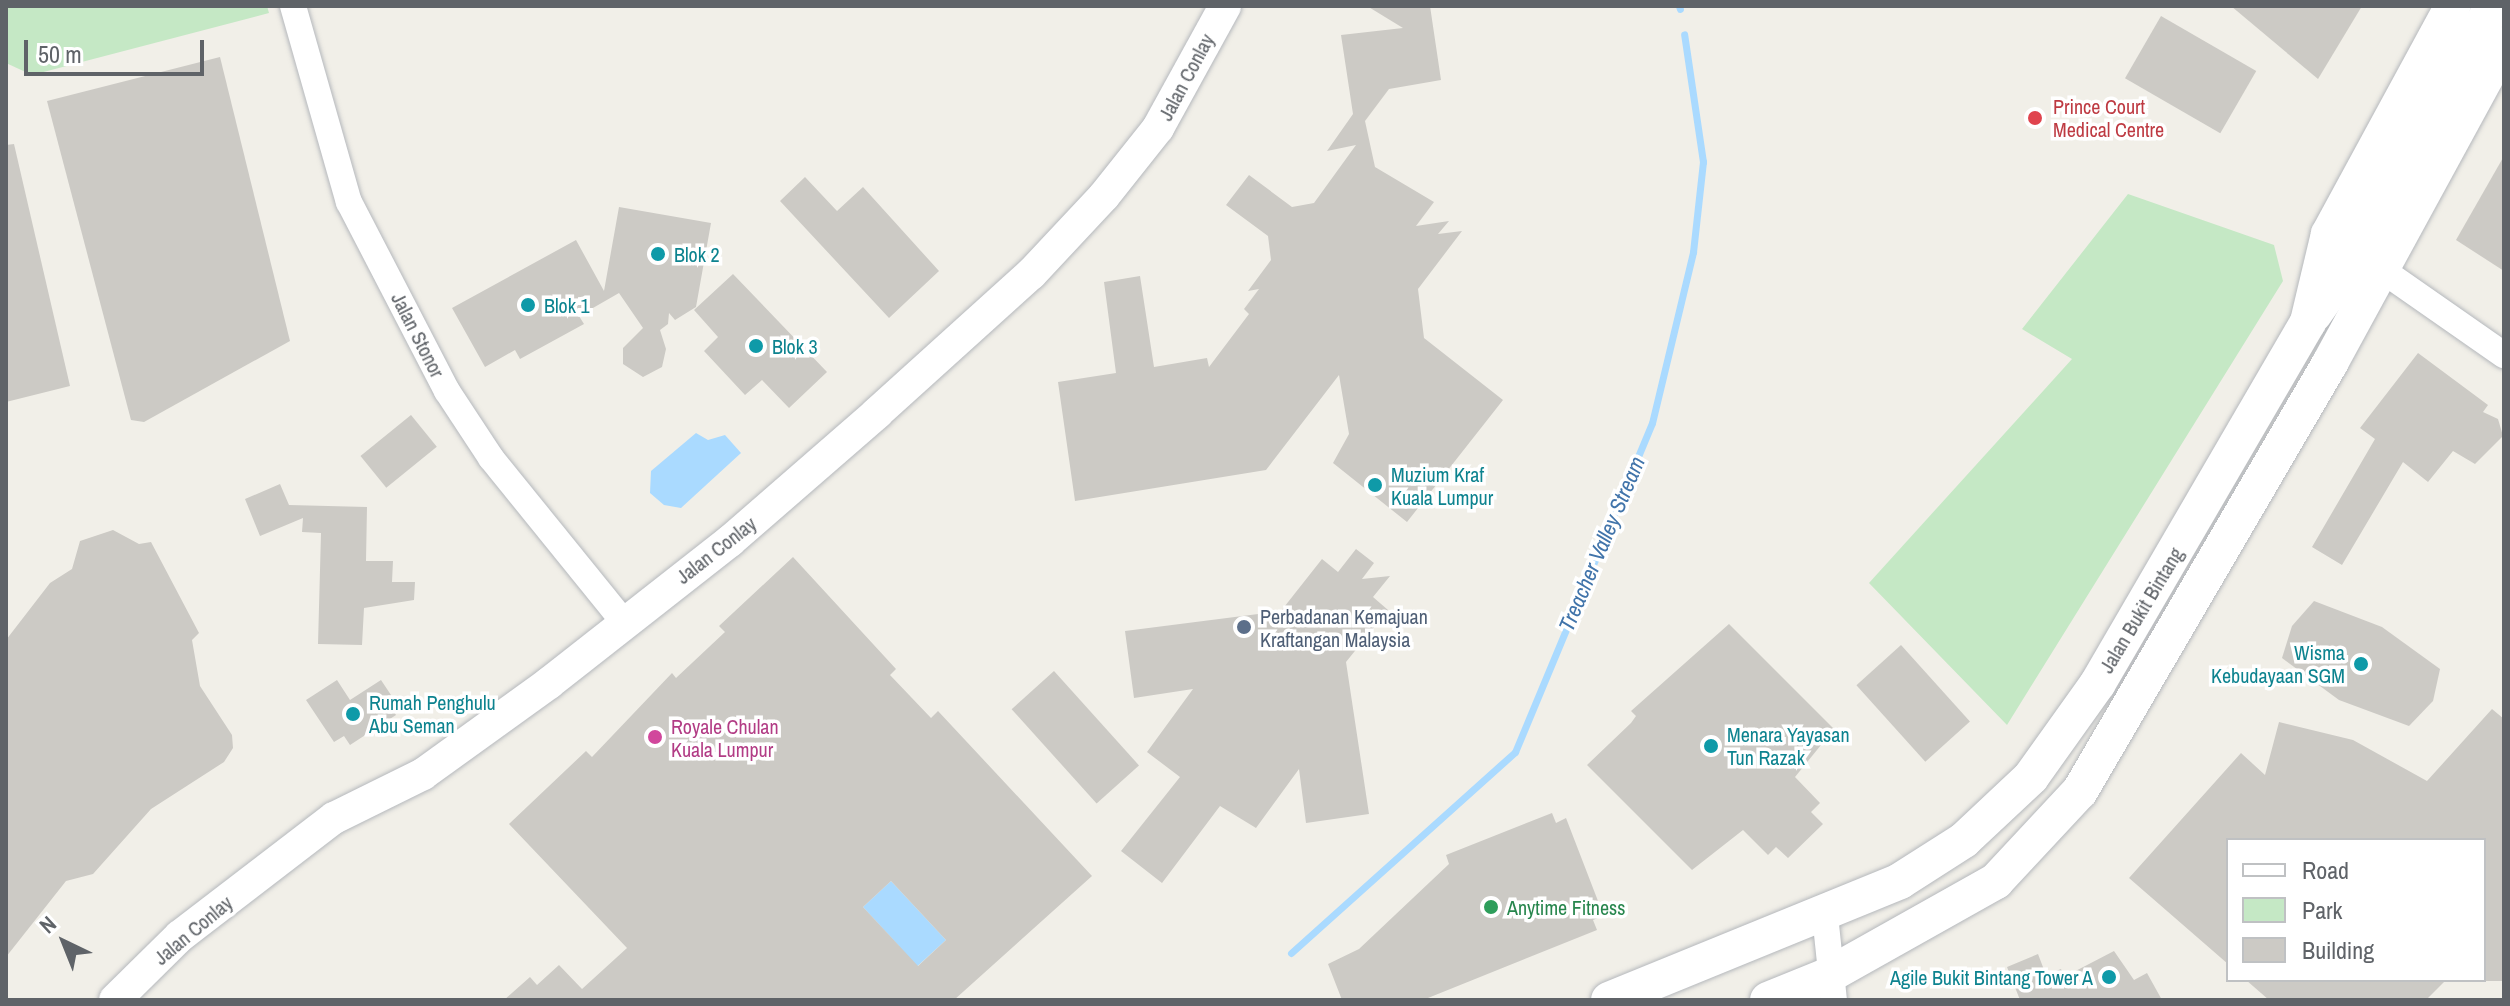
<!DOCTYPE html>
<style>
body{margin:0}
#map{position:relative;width:2510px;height:1006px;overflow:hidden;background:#f1efe8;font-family:"Archivo Narrow",sans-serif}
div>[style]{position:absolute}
.green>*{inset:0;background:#c5e8c5}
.water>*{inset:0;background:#aadaff}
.stream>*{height:7px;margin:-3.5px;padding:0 3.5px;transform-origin:3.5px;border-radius:3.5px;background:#aadaff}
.building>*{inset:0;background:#cccac5;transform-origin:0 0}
.roads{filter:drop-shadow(0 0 2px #b5b8bc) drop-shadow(0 0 2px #b5b8bc)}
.minor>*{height:26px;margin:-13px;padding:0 13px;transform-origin:13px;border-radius:13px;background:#fff}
.tertiary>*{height:32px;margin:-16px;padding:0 16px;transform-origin:16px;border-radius:16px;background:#fff}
.secondary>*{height:36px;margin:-18px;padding:0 18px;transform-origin:18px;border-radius:18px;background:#fff}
.dots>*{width:22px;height:22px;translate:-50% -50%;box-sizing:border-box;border:4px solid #fff;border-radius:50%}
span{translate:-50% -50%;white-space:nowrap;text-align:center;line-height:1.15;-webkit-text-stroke:7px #fff;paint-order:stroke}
.street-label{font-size:20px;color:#5f6368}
.health-label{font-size:20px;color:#be3a42}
.left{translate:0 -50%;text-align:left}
.culture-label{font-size:20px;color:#0d838f}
.right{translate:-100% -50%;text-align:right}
.service-label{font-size:20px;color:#4e5e75}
.hotel-label{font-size:20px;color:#b23c85}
.leisure-label{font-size:20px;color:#27864d}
.water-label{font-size:22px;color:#4174aa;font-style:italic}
.frame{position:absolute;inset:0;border:8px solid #5f6368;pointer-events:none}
.legend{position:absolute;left:2226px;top:838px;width:260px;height:144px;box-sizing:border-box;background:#fff;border:2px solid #bfc1c3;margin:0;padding:10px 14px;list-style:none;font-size:24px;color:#5f6368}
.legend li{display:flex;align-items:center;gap:16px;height:40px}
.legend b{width:40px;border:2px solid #bfc1c3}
.north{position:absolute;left:24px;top:902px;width:80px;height:80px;-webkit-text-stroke:6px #fff;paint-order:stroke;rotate:317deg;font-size:22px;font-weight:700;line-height:32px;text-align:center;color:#5f6368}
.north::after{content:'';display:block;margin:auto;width:28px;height:36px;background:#5f6368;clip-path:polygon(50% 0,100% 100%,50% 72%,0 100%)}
.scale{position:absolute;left:24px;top:40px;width:180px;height:36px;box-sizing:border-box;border:4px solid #5f6368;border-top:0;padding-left:10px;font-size:24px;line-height:28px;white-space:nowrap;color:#5f6368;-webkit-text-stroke:6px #fff;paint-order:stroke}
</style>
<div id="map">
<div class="green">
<div style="clip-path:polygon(6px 6px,267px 6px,269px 13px,32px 75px,6px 63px)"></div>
<div style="clip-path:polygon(2128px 194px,2274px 245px,2283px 281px,2007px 725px,1869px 583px,2072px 359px,2022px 329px)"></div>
</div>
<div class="water">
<div style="clip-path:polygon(696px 433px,708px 440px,725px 435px,741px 453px,681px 508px,664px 505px,650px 493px,651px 471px)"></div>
<div style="clip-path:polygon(891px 881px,946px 940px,888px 993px,899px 946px,863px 907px)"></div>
</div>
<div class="stream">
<div style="left:1679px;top:6px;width:3px;rotate:72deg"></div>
<div style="left:1291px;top:953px;width:301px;rotate:-41.9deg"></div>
<div style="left:1515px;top:752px;width:356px;rotate:-67.4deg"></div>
<div style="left:1652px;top:423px;width:176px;rotate:-76.5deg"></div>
<div style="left:1693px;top:252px;width:91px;rotate:-83.7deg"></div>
<div style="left:1703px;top:162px;width:129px;rotate:-98.4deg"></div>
</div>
<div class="building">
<div style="clip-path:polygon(1367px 6px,1430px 6px,1441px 80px,1389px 89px,1365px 121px,1375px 167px,1434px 202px,1416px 226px,1449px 221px,1438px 234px,1462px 231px,1418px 289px,1424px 338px,1503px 400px,1407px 522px,1333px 463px,1349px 434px,1339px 375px,1266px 470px,1075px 501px,1058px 382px,1116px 373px,1104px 282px,1140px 276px,1154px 367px,1207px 358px,1209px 367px,1249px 314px,1244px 309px,1259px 289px,1248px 291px,1271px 260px,1268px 236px,1226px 205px,1249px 175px,1292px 207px,1314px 203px,1356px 145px,1327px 151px,1353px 114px,1341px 35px,1403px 28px)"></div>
<div style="clip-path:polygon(2231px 6px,2362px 6px,2318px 79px)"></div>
<div style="left:2161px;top:16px;width:110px;height:72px;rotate:30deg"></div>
<div style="clip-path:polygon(220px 57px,290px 341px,144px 422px,131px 420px,47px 101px)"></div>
<div style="clip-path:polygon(14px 144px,70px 386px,6px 402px,6px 145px)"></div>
<div style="clip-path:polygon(2504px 156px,2504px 271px,2456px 240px)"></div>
<div style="clip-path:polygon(805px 177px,837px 211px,863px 187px,939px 271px,889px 318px,780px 201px)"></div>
<div style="clip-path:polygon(619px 207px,711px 223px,696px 307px,675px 320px,669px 313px,668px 324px,660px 330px,666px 349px,662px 367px,643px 377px,623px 364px,623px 348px,643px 328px,619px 293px,579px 316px,584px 324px,520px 359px,515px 350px,485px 367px,452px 308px,576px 240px,604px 291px)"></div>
<div style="clip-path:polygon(733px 274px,827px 372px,789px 408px,762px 380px,745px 395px,704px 351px,718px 337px,694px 310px)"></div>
<div style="clip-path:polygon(2418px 353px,2488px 405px,2483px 412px,2498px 419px,2503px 436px,2475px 464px,2453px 451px,2428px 482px,2403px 462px,2342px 565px,2312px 547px,2375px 439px,2360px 428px)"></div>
<div style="left:411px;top:415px;width:41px;height:65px;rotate:51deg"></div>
<div style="clip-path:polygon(280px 484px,289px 505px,367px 507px,366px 561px,393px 561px,392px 582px,415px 582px,414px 600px,364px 608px,362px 645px,318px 644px,321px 533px,302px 532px,303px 518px,260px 536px,245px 499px)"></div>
<div style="clip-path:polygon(113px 530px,139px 544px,151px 542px,199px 633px,192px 640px,200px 686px,232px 735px,233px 748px,224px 762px,151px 809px,93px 874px,66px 881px,6px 957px,6px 640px,50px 583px,72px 569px,80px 541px)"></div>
<div style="clip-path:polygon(1356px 549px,1374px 563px,1362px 579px,1390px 576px,1373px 597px,1388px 610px,1346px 662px,1369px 814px,1306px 823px,1299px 769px,1256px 828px,1220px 806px,1162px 883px,1121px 851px,1180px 777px,1147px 752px,1193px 689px,1134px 698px,1125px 631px,1281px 611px,1322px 559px,1338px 572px)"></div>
<div style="clip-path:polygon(evenodd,793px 557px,896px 669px,890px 675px,931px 718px,938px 711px,1092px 876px,954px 1000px,504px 1000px,530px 977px,537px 985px,559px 965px,582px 989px,627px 948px,509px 824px,586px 751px,592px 757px,672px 673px,676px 678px,725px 632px,719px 626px,793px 557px,891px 881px,946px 940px,918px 966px,863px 907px,891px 881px)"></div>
<div style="clip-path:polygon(2314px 601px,2382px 627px,2440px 669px,2433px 701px,2409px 726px,2339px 700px,2282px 658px,2292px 626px)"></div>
<div style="clip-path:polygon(1729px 624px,1834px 729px,1795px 777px,1820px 803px,1811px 812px,1823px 824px,1788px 858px,1776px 847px,1768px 855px,1743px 830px,1692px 870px,1587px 765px,1631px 723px,1636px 716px,1631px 711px)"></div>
<div style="left:1901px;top:645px;width:103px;height:60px;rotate:48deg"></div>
<div style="left:1054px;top:671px;width:127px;height:57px;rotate:48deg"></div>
<div style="clip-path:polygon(337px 680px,350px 700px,381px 680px,397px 704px,392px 708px,396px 715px,350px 745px,344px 736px,334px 742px,306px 700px)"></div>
<div style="clip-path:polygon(2492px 709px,2504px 719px,2504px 981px,2484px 981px,2484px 840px,2228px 840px,2228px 964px,2129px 878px,2241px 753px,2265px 775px,2279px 722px,2353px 740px,2427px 781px)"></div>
<div style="clip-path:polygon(1552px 813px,1556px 823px,1566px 818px,1598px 901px,1603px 916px,1593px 920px,1597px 930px,1423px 1000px,1342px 1000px,1328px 964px,1359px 949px,1449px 864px,1446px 855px)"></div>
<div style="clip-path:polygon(2114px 951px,2134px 980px,2147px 973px,2162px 1000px,2020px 1000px,2007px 967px,2038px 954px,2046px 975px,2061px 969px,2064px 977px)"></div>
<div style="clip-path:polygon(2246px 980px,2446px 980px,2426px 1000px,2269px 1000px)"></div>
</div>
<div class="roads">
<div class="minor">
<div style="left:293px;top:6px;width:204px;rotate:74.1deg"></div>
<div style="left:349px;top:202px;width:213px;rotate:62.6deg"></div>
<div style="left:447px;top:391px;width:80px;rotate:56.7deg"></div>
<div style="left:491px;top:458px;width:211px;rotate:51deg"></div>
<div style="left:2382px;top:270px;width:149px;rotate:34.9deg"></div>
<div style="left:1825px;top:915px;width:85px;rotate:84deg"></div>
</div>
<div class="tertiary">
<div style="left:115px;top:1000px;width:91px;rotate:-44.6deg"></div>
<div style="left:180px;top:936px;width:194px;rotate:-37.5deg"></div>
<div style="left:334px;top:818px;width:99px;rotate:-26.3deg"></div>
<div style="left:423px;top:774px;width:155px;rotate:-35.8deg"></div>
<div style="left:549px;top:683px;width:230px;rotate:-38.1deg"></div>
<div style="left:730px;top:541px;width:195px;rotate:-41deg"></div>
<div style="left:877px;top:413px;width:207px;rotate:-42.1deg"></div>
<div style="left:1031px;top:274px;width:107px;rotate:-46.9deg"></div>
<div style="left:1104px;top:196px;width:87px;rotate:-51.5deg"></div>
<div style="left:1158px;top:128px;width:139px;rotate:-61.2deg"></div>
</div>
<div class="secondary">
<div style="left:2314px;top:314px;width:50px;rotate:-54.7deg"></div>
<div style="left:2343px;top:273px;width:306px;rotate:-60.7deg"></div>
<div style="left:1609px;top:1000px;width:314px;rotate:-22.2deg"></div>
<div style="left:1900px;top:881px;width:76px;rotate:-32.6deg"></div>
<div style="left:1964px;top:840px;width:92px;rotate:-43.2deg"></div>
<div style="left:2031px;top:777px;width:115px;rotate:-54.5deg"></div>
<div style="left:2098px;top:683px;width:418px;rotate:-59.8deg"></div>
<div style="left:2308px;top:322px;width:90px;rotate:-76.6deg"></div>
<div style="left:2329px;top:234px;width:260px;rotate:-61.5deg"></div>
<div style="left:1768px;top:1000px;width:64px;rotate:-22.1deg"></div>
<div style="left:1827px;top:976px;width:194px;rotate:-29.3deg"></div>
<div style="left:1996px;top:881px;width:123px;rotate:-47deg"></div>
<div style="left:2080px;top:791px;width:496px;rotate:-59.7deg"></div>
<div style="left:2330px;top:363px;width:363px;rotate:-61.4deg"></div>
</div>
</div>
<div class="dots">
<div style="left:2035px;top:118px;background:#e0444e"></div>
<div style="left:658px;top:254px;background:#0f9aa8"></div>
<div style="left:528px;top:305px;background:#0f9aa8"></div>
<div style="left:756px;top:346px;background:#0f9aa8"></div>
<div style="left:1375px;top:485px;background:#0f9aa8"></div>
<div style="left:1244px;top:627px;background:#5c6f8a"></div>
<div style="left:2361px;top:664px;background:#0f9aa8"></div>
<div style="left:353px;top:714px;background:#0f9aa8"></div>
<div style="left:655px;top:737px;background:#d1479c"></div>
<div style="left:1711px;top:746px;background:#0f9aa8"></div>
<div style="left:1491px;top:907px;background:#2e9e5b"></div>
<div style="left:2109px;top:977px;background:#0f9aa8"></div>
</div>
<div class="street-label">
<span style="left:1186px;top:77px;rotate:-62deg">Jalan Conlay</span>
<span style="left:418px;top:335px;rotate:63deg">Jalan Stonor</span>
<span style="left:716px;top:550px;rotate:-38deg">Jalan Conlay</span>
<span style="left:2141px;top:610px;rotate:-59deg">Jalan Bukit Bintang</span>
<span style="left:193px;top:930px;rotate:-40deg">Jalan Conlay</span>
</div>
<div class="health-label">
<span class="left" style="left:2053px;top:118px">Prince Court<br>Medical Centre</span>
</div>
<div class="culture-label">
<span class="left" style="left:674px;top:254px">Blok 2</span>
<span class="left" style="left:544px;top:305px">Blok 1</span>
<span class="left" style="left:772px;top:346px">Blok 3</span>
<span class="left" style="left:1391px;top:486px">Muzium Kraf<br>Kuala Lumpur</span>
<span class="right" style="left:2345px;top:664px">Wisma<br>Kebudayaan SGM</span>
<span class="left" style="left:369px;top:714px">Rumah Penghulu<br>Abu Seman</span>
<span class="left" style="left:1727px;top:746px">Menara Yayasan<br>Tun Razak</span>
<span class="right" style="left:2093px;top:977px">Agile Bukit Bintang Tower A</span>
</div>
<div class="service-label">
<span class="left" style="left:1260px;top:628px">Perbadanan Kemajuan<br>Kraftangan Malaysia</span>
</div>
<div class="hotel-label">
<span class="left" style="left:671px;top:738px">Royale Chulan<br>Kuala Lumpur</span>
</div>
<div class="leisure-label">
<span class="left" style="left:1507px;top:907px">Anytime Fitness</span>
</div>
<div class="water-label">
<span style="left:1602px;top:544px;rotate:-67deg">Treacher Valley Stream</span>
</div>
<div class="frame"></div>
<ul class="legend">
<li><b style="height:10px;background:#fff"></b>Road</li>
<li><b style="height:22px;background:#c5e8c5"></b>Park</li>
<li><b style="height:22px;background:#cccac5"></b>Building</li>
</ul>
<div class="north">N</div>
<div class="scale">50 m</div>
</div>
